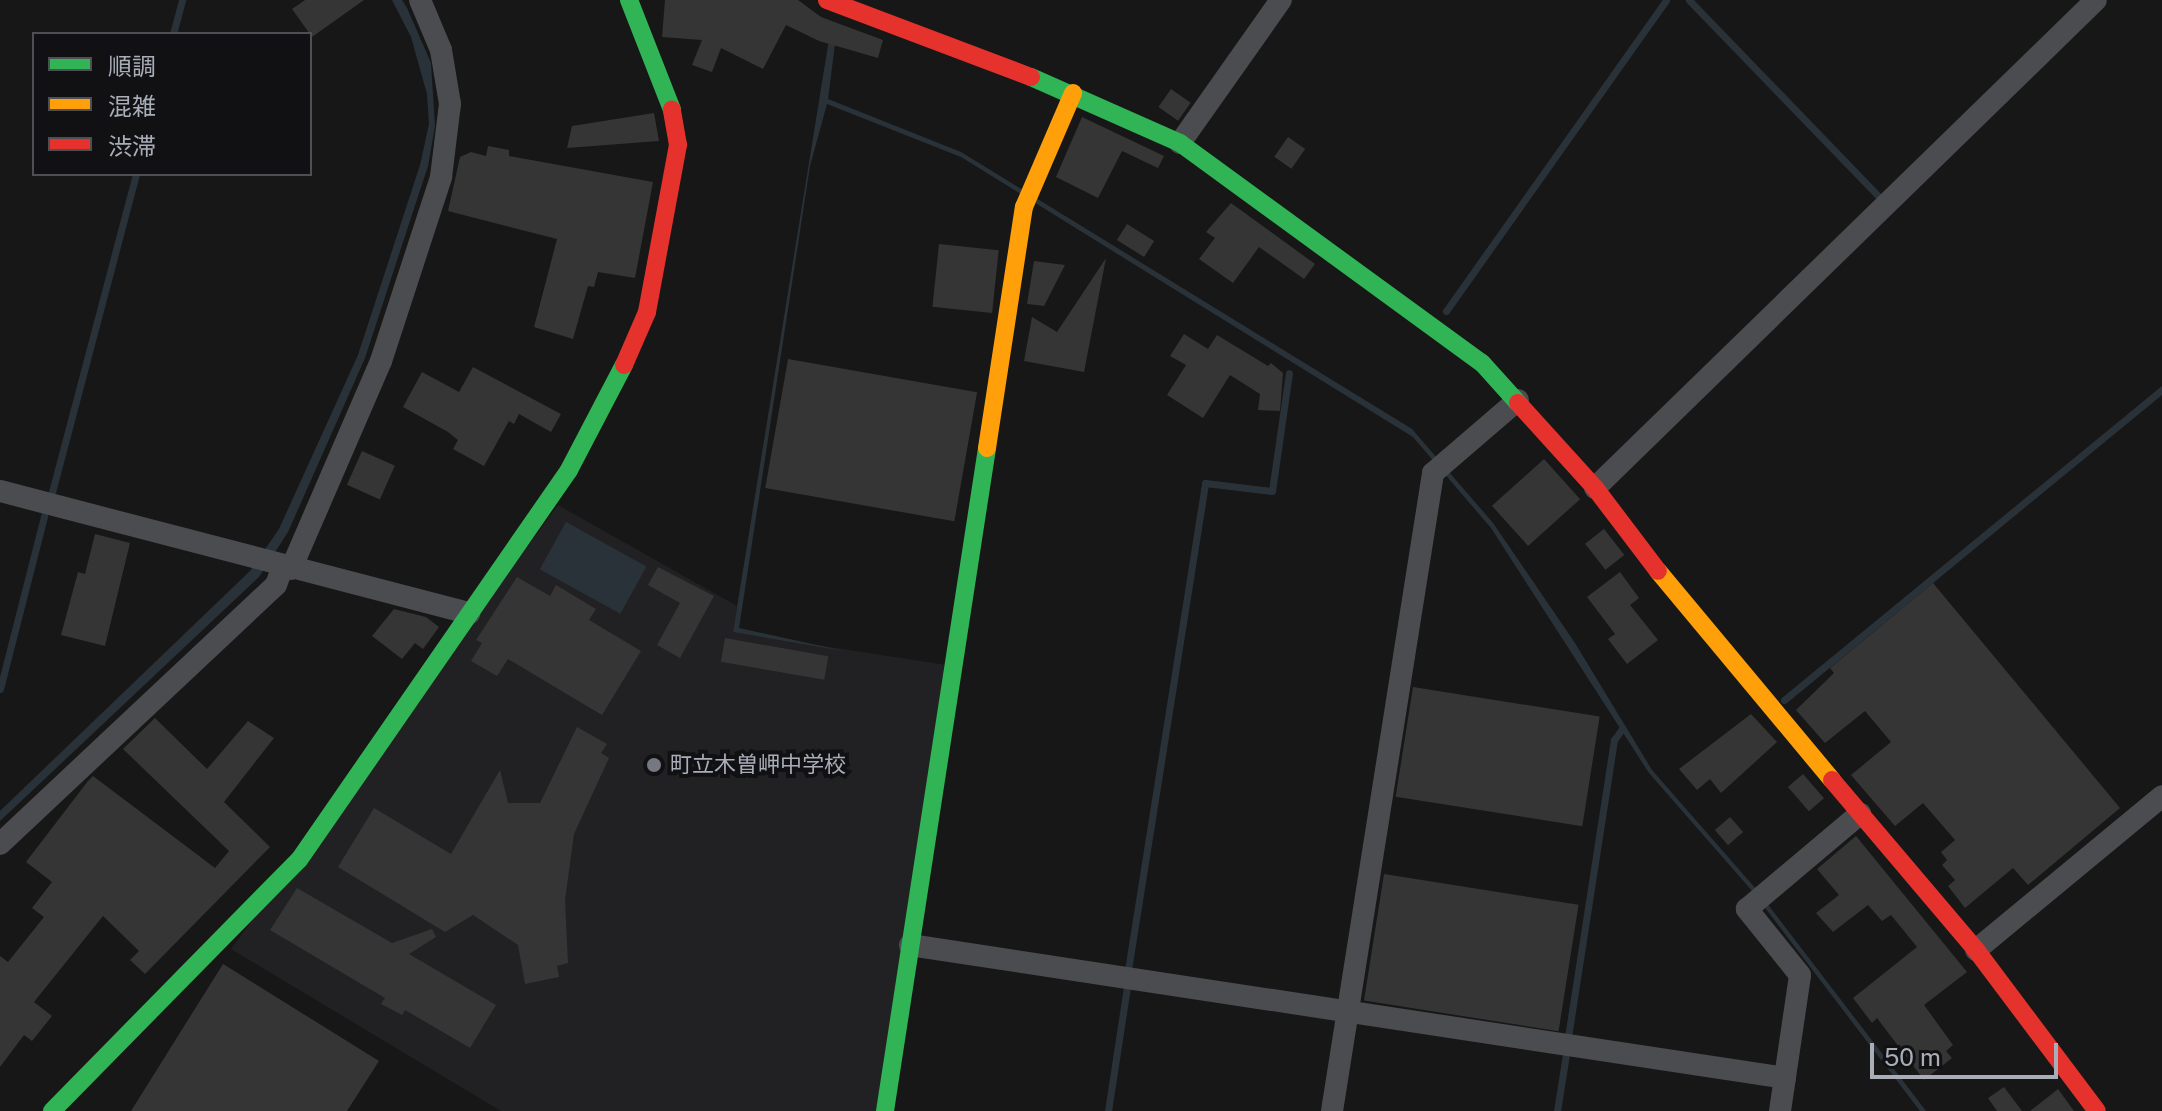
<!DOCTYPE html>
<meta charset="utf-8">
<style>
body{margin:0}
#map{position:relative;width:2162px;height:1111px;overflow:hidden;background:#171717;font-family:"Public Sans","Noto Sans JP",sans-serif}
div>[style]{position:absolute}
.built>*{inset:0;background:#212123}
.water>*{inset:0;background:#2a3239;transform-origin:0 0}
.stream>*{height:7px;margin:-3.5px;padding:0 3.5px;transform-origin:3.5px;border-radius:3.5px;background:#2a3239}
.building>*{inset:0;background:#353536;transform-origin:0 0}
.street>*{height:22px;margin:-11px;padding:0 11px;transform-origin:11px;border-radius:11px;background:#4b4c50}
.fast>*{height:18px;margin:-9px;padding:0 9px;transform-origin:9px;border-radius:9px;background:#30b455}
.slow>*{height:18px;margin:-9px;padding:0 9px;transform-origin:9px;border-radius:9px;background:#ff9f0a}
.jam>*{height:18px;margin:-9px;padding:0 9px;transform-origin:9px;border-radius:9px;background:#e5322d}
.dots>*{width:22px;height:22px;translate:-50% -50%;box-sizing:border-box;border:4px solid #111113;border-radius:50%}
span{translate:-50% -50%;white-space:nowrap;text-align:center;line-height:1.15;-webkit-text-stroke:8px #111113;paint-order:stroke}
.poi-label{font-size:22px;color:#a8adb8}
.left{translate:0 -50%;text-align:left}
.legend{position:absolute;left:32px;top:32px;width:280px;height:144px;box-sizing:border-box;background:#111113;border:2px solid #4d4f55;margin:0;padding:10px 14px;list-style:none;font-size:24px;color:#a8adb8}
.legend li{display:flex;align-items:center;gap:16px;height:40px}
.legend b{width:40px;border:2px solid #4d4f55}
.scale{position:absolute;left:1870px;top:1043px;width:188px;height:36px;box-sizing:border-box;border:4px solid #a8adb8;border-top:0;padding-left:10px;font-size:24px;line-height:28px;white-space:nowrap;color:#a8adb8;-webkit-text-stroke:6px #111113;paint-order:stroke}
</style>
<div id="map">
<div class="built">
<div style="clip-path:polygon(558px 505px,737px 606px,733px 632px,946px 665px,876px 1111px,501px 1111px,231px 949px)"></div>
</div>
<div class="water">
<div style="clip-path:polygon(392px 0,402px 0,407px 8px,431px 63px,435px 126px,428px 166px,365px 358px,288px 532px,259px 577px,0 821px,0 811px,250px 571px,279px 529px,358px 355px,420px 165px,429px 124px,427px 94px,411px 37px)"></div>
<div style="clip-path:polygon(831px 27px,837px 28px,828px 99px,961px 152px,1412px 429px,1493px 523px,1575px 643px,1652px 770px,1756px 889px,1926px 1111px,1920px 1111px,1753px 892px,1649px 773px,1491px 528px,1413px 437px,961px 157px,827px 104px,810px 166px,739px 628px,844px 651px,733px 632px)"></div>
<div style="left:566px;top:522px;width:92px;height:54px;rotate:29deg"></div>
</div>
<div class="stream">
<div style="left:1689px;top:0;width:272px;rotate:46deg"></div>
<div style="left:173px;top:34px;width:35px;rotate:-75deg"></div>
<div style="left:1446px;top:311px;width:381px;rotate:-54.7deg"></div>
<div style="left:52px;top:492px;width:329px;rotate:-75.2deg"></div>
<div style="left:0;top:689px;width:179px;rotate:-75.7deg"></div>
<div style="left:1784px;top:700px;width:489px;rotate:-39.4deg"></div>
<div style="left:1128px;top:970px;width:493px;rotate:-81deg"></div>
<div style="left:1205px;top:483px;width:67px;rotate:6.8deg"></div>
<div style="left:1272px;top:491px;width:119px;rotate:-81.8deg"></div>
<div style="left:1568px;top:1037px;width:301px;rotate:-81.2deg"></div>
<div style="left:1614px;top:740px;width:14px;rotate:-54deg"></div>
<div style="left:1108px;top:1111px;width:125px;rotate:-81.3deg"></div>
<div style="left:1557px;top:1111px;width:58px;rotate:-81deg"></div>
</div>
<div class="building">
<div style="clip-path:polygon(305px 0,364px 0,312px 37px,292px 9px)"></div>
<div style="clip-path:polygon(665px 0,798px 0,821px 17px,883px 40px,878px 58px,819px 41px,786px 25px,763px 69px,721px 48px,712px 72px,692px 65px,702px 40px,662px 37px)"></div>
<div style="left:1171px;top:89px;width:24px;height:22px;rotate:35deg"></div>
<div style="clip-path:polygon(654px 113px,659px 141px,567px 148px,572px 126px)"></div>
<div style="clip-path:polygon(1082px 117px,1164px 156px,1158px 168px,1122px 151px,1098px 198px,1056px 177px)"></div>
<div style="left:1288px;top:137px;width:21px;height:24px;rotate:35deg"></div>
<div style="clip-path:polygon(488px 146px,509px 150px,509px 156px,653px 182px,635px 278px,598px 272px,594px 287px,588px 286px,573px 339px,534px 327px,557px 239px,448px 211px,460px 157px,471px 152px,486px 156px)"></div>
<div style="clip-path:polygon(1231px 203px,1315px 264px,1304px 279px,1259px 247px,1233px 283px,1199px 259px,1215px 238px,1206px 232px)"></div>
<div style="left:1127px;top:224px;width:32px;height:19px;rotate:32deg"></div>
<div style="left:939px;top:244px;width:60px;height:63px;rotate:6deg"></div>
<div style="clip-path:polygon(1106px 258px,1084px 372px,1024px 361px,1032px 317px,1057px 332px)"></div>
<div style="clip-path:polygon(1034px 261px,1065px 265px,1044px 306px,1027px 304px)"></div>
<div style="clip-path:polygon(1184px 334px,1208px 349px,1217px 335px,1268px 366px,1271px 363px,1283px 373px,1280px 411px,1258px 410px,1260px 394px,1230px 375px,1203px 418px,1167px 395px,1186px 365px,1170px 356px)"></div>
<div style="left:788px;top:359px;width:192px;height:131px;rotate:10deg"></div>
<div style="clip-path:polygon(473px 367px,561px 414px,551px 432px,519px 414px,514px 424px,509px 421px,484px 466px,453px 449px,458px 440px,448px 432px,403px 407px,422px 372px,459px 392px)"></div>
<div style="left:362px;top:451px;width:36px;height:37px;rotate:24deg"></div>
<div style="left:1544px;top:459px;width:54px;height:70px;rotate:48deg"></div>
<div style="left:1604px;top:529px;width:33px;height:24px;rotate:52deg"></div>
<div style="clip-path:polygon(95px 534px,130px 543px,105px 646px,61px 635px,78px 572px,85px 574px)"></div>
<div style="clip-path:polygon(658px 567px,714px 596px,680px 658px,657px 645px,680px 603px,648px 585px)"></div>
<div style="clip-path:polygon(1620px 572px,1639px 598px,1630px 605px,1658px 640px,1627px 664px,1608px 639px,1615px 634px,1587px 597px)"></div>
<div style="clip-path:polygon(517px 577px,550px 596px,556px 585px,596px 609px,589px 620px,641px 651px,602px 715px,508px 659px,497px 676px,471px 661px,482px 643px,476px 640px)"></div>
<div style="clip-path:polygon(1933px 583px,2120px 808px,2028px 885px,2013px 868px,1965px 908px,1948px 886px,1955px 880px,1942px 865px,1947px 860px,1941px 852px,1955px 840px,1923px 803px,1895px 826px,1851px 775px,1891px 742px,1865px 711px,1825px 743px,1796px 710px,1834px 673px,1830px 668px)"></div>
<div style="clip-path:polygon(394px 609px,426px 617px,439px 627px,423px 649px,415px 643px,402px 659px,372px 636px)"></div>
<div style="left:725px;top:638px;width:105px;height:24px;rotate:10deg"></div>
<div style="left:1413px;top:687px;width:189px;height:111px;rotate:9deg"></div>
<div style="clip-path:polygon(1751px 714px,1777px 742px,1721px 793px,1710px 779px,1697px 790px,1679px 769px)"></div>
<div style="clip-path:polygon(155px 718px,207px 769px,248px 721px,274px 738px,224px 802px,270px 847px,145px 974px,130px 960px,139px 951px,103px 916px,34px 1002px,52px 1016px,32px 1041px,24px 1035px,0 1067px,0 956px,8px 962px,44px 917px,32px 908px,52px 882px,26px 862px,88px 781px,93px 776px,215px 868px,229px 851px,123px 749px)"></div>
<div style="clip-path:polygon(577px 727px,607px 744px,601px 753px,609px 758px,574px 834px,565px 900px,568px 963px,557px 966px,559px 977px,525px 984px,518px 945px,473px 915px,445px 932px,338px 867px,374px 808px,451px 854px,500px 770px,508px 803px,540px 803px)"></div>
<div style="left:1803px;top:774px;width:32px;height:20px;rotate:49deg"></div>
<div style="left:1730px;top:817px;width:20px;height:20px;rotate:49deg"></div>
<div style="clip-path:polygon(1856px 836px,1967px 972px,1924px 1005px,1953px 1045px,1946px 1051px,1952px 1058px,1924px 1080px,1877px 1018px,1872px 1023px,1853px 998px,1917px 947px,1891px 915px,1882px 921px,1868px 905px,1833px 932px,1816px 913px,1839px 895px,1817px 869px)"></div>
<div style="left:1384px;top:874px;width:197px;height:128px;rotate:9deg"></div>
<div style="clip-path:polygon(297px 888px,392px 943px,432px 929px,436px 937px,409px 954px,496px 1005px,470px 1048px,405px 1010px,402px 1015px,381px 1004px,385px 998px,270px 930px)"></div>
<div style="clip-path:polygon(223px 964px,379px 1061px,347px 1111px,131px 1111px)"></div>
<div style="clip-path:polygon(2004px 1087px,2022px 1111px,1997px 1111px,1988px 1098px)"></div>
<div style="clip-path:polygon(2058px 1089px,2074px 1111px,2030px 1111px)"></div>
</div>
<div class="street">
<div style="left:1180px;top:143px;width:175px;rotate:-54.8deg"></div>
<div style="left:1595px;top:488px;width:699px;rotate:-44.25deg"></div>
<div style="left:0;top:491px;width:485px;rotate:14.6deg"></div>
<div style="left:291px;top:569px;width:227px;rotate:-66.6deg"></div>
<div style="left:381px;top:361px;width:194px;rotate:-71.9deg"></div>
<div style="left:441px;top:177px;width:74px;rotate:-83deg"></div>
<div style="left:450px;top:104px;width:55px;rotate:-99.5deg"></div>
<div style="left:441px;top:50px;width:54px;rotate:-112.8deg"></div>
<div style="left:0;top:844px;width:378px;rotate:-43.2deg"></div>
<div style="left:276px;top:585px;width:20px;rotate:-70deg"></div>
<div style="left:910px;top:945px;width:885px;rotate:8.64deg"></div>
<div style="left:1976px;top:950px;width:241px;rotate:-39.6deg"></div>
<div style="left:1332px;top:1111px;width:646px;rotate:-81deg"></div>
<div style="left:1433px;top:473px;width:112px;rotate:-40.7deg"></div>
<div style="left:1780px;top:1111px;width:137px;rotate:-81.6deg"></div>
<div style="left:1800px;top:975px;width:85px;rotate:-128.8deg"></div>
<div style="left:1747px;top:909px;width:148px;rotate:-40.1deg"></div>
</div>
<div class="fast">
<div style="left:629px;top:0;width:118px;rotate:68.6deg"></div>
<div style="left:1031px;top:77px;width:163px;rotate:23.9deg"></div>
<div style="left:1180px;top:143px;width:374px;rotate:36.1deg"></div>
<div style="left:1482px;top:363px;width:54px;rotate:48deg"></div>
<div style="left:52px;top:1111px;width:352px;rotate:-45.5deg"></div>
<div style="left:299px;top:860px;width:474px;rotate:-55.3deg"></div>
<div style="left:569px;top:470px;width:119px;rotate:-62.4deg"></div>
<div style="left:885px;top:1111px;width:671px;rotate:-81.25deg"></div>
</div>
<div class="slow">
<div style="left:987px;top:448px;width:244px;rotate:-81.3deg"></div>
<div style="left:1024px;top:207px;width:124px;rotate:-66.7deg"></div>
<div style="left:1658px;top:571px;width:272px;rotate:50.2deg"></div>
</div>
<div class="jam">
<div style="left:827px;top:0;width:218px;rotate:20.7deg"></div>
<div style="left:624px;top:365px;width:58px;rotate:-66.5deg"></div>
<div style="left:647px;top:312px;width:170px;rotate:-79.5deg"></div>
<div style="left:678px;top:145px;width:36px;rotate:-100deg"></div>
<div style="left:1518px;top:403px;width:115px;rotate:47.8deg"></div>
<div style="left:1595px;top:488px;width:104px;rotate:52.8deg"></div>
<div style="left:1832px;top:780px;width:223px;rotate:49.7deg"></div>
<div style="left:1976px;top:950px;width:201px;rotate:53.1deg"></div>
</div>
<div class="dots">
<div style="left:654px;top:765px;background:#757880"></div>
</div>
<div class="poi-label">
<span class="left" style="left:670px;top:765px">町立木曽岬中学校</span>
</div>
<ul class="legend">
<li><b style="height:10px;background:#30b455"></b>順調</li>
<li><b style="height:10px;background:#ff9f0a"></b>混雑</li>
<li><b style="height:10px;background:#e5322d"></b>渋滞</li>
</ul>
<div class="scale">50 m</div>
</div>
